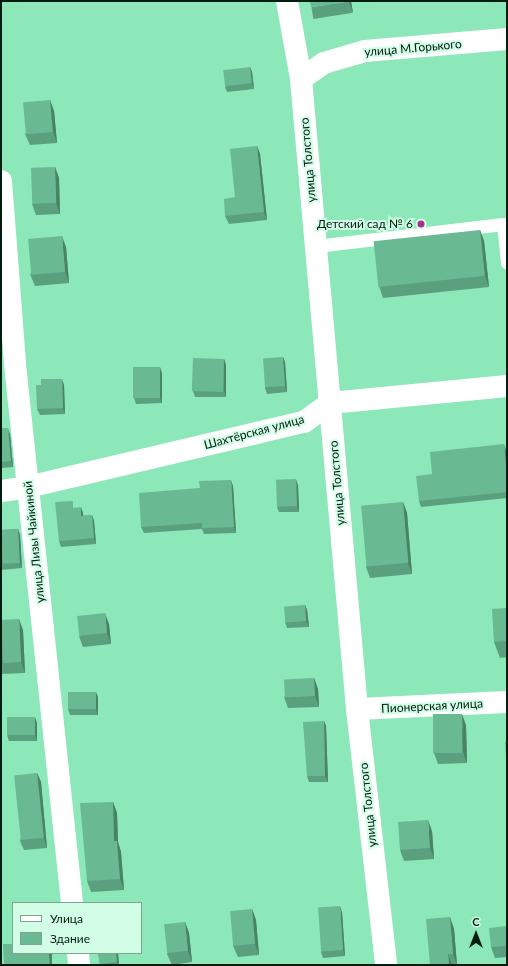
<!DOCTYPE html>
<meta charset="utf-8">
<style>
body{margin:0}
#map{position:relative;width:508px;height:966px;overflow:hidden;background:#8ce7b9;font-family:Lato,sans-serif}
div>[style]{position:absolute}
.lane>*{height:13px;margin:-6.5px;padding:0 6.5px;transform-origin:6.5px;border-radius:6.5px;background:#fff}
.street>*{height:22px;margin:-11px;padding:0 11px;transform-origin:11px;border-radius:11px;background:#fff}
.wall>*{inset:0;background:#5aa07e;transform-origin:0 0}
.shaded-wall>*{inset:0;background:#4a8266;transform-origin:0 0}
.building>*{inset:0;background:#69ba92;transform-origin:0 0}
.dots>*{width:11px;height:11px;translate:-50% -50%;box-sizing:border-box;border:2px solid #d2fde6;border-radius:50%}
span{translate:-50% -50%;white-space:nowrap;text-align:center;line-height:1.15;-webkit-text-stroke:4px #d2fde6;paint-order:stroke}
.street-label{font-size:12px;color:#011d10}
.poi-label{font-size:12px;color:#011d10}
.right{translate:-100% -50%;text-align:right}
.frame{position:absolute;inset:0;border:2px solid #011d10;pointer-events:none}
.legend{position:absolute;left:12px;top:902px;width:130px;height:52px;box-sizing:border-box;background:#d2fde6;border:1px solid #7ea390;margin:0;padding:5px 7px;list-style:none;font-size:12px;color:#011d10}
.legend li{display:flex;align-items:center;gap:8px;height:20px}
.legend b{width:20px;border:1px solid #7ea390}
.north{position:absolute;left:456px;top:914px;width:40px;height:40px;-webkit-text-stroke:3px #d2fde6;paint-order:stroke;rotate:0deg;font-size:11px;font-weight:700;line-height:16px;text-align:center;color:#011d10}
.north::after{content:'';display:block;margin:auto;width:14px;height:18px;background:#011d10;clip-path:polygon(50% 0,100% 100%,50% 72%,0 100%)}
</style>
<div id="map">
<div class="lane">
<div style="left:316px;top:246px;width:188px;rotate:-6.7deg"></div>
<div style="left:503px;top:224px;width:39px;rotate:84deg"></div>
</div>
<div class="street">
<div style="left:287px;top:1px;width:79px;rotate:79.8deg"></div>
<div style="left:301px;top:79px;width:632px;rotate:84.92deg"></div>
<div style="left:357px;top:709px;width:258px;rotate:83.5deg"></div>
<div style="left:301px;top:79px;width:28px;rotate:-35deg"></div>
<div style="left:324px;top:63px;width:43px;rotate:-16.3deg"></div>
<div style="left:365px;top:51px;width:143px;rotate:-4.8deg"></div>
<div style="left:1px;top:181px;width:194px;rotate:85.6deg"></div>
<div style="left:16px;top:374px;width:532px;rotate:83.96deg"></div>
<div style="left:1px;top:491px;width:27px;rotate:-8deg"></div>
<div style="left:28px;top:487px;width:284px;rotate:-13.3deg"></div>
<div style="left:304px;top:422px;width:32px;rotate:-36deg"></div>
<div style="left:330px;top:403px;width:178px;rotate:-5.5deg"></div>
<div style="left:357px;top:709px;width:150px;rotate:-2.7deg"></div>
<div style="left:78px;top:953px;width:12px;rotate:85deg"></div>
</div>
<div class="wall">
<div style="left:351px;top:1px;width:12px;height:40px;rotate:81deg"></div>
<div style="clip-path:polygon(250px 67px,252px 72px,254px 89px,227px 92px,225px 87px)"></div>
<div style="clip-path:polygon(50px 100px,54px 111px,57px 143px,30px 145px,25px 134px)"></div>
<div style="clip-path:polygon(257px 146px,260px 154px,267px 220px,229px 224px,225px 216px,235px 197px)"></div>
<div style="clip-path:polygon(55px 167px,59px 178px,60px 214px,36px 215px,32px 204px)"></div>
<div style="clip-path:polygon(480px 230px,484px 241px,489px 287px,383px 298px,379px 286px)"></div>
<div style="clip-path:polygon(66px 247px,69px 283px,35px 286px,30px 274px)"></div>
<div style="clip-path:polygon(283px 357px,285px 362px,287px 392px,267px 394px,265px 388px)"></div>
<div style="clip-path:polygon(224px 359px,226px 365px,226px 397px,195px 397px,193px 391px)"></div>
<div style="clip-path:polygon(162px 373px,162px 403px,136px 404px,134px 398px)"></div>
<div style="clip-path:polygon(64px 385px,65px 414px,40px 415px,37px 409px)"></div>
<div style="clip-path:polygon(1px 428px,10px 434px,13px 467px,1px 468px)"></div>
<div style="clip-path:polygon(506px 450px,507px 463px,507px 498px,421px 507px,419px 501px,432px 474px)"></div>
<div style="clip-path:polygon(298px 485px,299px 512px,279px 512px,277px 507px)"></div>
<div style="clip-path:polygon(233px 486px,236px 533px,204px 534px,202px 529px,144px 533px,141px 527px)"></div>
<div style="clip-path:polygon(403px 502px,407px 513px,412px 574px,370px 578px,366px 567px)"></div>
<div style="clip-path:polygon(75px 507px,75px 508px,83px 513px,83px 516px,92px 515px,94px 521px,96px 544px,61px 547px,59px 541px)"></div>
<div style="clip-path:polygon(18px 529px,20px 535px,22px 568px,1px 570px,1px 530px)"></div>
<div style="clip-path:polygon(305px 605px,307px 610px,309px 627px,287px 628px,285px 622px)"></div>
<div style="clip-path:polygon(507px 608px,507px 657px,500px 658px,494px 642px)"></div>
<div style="clip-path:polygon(1px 620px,23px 630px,25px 673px,1px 674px)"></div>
<div style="clip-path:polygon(109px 624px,111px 644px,83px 647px,79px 636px)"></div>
<div style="clip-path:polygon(314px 678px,318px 689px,319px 707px,288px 708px,284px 697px)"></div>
<div style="clip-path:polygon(98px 697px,98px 715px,70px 715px,68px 709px)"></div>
<div style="clip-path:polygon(324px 721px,326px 726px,328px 782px,309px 782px,307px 776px)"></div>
<div style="clip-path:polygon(37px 723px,37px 741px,9px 741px,7px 735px)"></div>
<div style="clip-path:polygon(466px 725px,467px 763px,438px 764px,434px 753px)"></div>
<div style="clip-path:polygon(37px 773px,41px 782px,47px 848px,24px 850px,20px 841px)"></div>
<div style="clip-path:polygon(113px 802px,117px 813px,118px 842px,121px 852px,124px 890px,91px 892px,87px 881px)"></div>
<div style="clip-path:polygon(432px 831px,434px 859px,404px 861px,400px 850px)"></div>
<div style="clip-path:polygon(252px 909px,256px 920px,259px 955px,238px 957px,233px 946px)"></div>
<div style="clip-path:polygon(342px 912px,345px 956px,323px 958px,321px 952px)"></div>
<div style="clip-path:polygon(450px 917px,454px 929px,457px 965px,430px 965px)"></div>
<div style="clip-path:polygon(185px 922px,189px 933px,192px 962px,172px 965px,167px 954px)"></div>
<div style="clip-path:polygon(507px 926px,507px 957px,495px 958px,491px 947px)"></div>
<div style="clip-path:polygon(98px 953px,118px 953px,119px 965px,100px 965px)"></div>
</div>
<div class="shaded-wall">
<div style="clip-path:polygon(349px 1px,351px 1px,353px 13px,349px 2px)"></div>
<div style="clip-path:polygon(250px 67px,252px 72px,254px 89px,252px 83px)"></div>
<div style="clip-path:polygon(50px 100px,54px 111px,57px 143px,53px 132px)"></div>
<div style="clip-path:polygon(257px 146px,260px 154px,267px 220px,264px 212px)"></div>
<div style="clip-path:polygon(55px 167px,59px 178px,60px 214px,56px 203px)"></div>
<div style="clip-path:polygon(480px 230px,484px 241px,489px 287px,485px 276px)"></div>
<div style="clip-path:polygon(62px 236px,66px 247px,69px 283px,65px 272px)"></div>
<div style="clip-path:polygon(283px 357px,285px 362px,287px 392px,285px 386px)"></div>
<div style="clip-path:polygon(224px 359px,226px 365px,226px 397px,224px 391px)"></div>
<div style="clip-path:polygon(160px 367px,162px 373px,162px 403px,160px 398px)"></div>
<div style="clip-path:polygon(62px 379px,64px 385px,65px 414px,63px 408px)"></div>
<div style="clip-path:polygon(8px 428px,10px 434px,13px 467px,11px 461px)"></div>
<div style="clip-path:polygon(504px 444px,506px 450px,507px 470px,506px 466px)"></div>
<div style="clip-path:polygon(296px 479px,298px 485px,299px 512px,297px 506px)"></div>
<div style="clip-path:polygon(231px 480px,233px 486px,236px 533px,234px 527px)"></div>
<div style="clip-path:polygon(403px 502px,407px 513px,412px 574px,408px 563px)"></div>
<div style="clip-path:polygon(81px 507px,83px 513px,84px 522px,81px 516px)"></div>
<div style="clip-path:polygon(92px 515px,94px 521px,96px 544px,94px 538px)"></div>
<div style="clip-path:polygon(18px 529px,20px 535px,22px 568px,20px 563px)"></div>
<div style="clip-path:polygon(305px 605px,307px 610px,309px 627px,306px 621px)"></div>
<div style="clip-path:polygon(105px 613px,109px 624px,111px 644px,107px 633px)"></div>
<div style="clip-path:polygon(19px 619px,23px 630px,25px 673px,21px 662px)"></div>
<div style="clip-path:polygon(314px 678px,318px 689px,319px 707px,315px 696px)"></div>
<div style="clip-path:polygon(96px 692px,98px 697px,98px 715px,96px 710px)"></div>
<div style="clip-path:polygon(462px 714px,466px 725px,467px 763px,463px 752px)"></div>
<div style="clip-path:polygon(35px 717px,37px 723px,37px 741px,35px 735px)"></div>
<div style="clip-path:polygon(324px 721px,326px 726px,328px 782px,325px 776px)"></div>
<div style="clip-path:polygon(37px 773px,41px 782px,47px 848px,44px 838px)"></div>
<div style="clip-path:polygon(113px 802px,117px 813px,118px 842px,121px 852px,124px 890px,120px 879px,114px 841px)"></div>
<div style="clip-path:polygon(428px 820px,432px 831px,434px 859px,430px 848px)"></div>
<div style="clip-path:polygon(340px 906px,342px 912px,345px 956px,343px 950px)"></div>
<div style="clip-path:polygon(252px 909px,256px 920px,259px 955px,255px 944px)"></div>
<div style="clip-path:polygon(450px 917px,454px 929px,457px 965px,453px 954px)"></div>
<div style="clip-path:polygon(185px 922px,189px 933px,192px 962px,188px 951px)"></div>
<div style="left:49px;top:953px;width:3px;height:12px"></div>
<div style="clip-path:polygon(116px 953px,118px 953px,119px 965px,117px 962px)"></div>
<div style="clip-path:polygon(448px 954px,452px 965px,449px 965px)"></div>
</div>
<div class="building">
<div style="clip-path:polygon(310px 1px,349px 1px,349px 2px,311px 7px)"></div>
<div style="left:250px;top:67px;width:16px;height:27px;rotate:83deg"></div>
<div style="left:50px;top:100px;width:32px;height:27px;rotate:85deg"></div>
<div style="clip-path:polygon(257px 146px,264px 212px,225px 216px,224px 199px,235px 197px,230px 149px)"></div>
<div style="left:55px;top:167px;width:36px;height:24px;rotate:88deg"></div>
<div style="left:480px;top:230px;width:46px;height:107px;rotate:84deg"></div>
<div style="left:62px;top:236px;width:36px;height:34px;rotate:85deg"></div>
<div style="left:283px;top:357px;width:29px;height:20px;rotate:86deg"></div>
<div style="left:193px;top:358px;width:31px;height:33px;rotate:2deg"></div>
<div style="left:133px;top:367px;width:27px;height:31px"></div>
<div style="clip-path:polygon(41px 379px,62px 379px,63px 408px,37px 409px,36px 385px,41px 385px)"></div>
<div style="clip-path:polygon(1px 428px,8px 428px,11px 461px,1px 462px)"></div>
<div style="clip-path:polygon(504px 444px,506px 466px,507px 466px,507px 492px,419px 501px,416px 476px,432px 474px,430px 452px)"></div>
<div style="left:296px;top:479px;width:27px;height:20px;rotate:88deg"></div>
<div style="clip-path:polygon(231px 480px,234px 527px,202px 528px,202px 523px,141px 527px,139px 493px,200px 488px,199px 481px)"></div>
<div style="clip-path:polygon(73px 501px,73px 508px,81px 507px,81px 516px,92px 515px,94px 538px,59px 541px,55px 502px)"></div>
<div style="left:403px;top:502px;width:61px;height:42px;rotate:85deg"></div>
<div style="left:18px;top:529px;width:34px;height:17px;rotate:87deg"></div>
<div style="left:305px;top:605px;width:16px;height:21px;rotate:86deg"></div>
<div style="clip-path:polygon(507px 608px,507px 641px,494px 642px,492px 609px)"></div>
<div style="left:105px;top:613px;width:20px;height:28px;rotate:84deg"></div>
<div style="left:19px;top:619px;width:43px;height:18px;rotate:87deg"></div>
<div style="left:314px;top:678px;width:18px;height:30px;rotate:87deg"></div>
<div style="left:68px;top:692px;width:28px;height:17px"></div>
<div style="left:433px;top:714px;width:29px;height:39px"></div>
<div style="left:7px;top:717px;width:28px;height:18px"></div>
<div style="clip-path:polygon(324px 721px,325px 776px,307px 776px,303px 722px)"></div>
<div style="clip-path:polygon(505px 742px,507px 742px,507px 771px)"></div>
<div style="left:37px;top:773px;width:65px;height:23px;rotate:84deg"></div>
<div style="clip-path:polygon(113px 802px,114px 841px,117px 841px,120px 879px,87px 881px,80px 803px)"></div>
<div style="left:428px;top:820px;width:28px;height:30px;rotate:86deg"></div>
<div style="left:340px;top:906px;width:44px;height:22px;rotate:86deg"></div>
<div style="left:252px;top:909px;width:35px;height:22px;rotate:85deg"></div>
<div style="clip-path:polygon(450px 917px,453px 954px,448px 954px,449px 965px,430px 965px,426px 919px)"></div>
<div style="left:185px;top:922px;width:29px;height:21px;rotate:84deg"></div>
<div style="clip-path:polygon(507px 926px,507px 946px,491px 947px,489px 928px)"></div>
<div style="clip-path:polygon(3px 944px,13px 944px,13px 953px,49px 953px,50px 965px,4px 965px)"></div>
<div style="clip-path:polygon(98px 953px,116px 953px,117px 962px,100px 964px)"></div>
</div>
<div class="dots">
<div style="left:421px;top:224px;background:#a93288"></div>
</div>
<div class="street-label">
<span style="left:413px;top:48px;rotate:-5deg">улица М.Горького</span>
<span style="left:308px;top:160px;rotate:-95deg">улица Толстого</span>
<span style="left:254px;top:432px;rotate:-15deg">Шахтёрская улица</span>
<span style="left:337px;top:483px;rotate:-95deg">улица Толстого</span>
<span style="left:34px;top:542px;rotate:-96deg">улица Лизы Чайкиной</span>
<span style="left:432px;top:706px;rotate:-3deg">Пионерская улица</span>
<span style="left:368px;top:805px;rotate:-96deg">улица Толстого</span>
</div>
<div class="poi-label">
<span class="right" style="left:413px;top:224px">Детский сад № 6</span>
</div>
<div class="frame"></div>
<ul class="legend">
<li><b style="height:5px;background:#fff"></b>Улица</li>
<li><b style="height:11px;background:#69ba92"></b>Здание</li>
</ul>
<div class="north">С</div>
</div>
